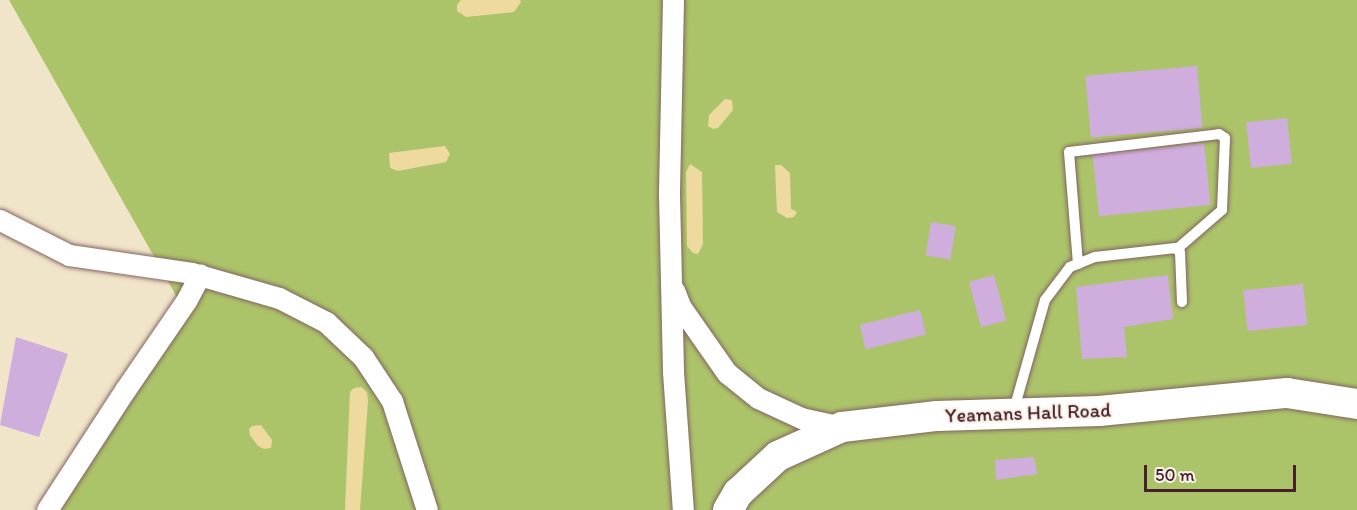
<!DOCTYPE html>
<style>
body{margin:0}
#map{position:relative;width:1357px;height:510px;overflow:hidden;background:#f0e4c9;font-family:Itim,sans-serif}
div>[style]{position:absolute}
.green>*{inset:0;background:#acc469}
.sand>*{inset:0;background:#eeda9e}
.building>*{inset:0;background:#cfaedd;transform-origin:0 0}
.roads{filter:drop-shadow(0 0 2px #846462) drop-shadow(0 0 2px #846462)}
.lane>*{height:10px;margin:-5px;padding:0 5px;transform-origin:5px;border-radius:5px;background:#fff}
.street>*{height:21px;margin:-10.5px;padding:0 10.5px;transform-origin:10.5px;border-radius:10.5px;background:#fff}
.secondary>*{height:30px;margin:-15px;padding:0 15px;transform-origin:15px;border-radius:15px;background:#fff}
span{translate:-50% -50%;white-space:nowrap;text-align:center;line-height:1.15;-webkit-text-stroke:4.5px #f7f3e8;paint-order:stroke}
.street-label{font-size:20px;color:#4a1f2b}
.scale{position:absolute;left:1144px;top:465px;width:152px;height:27px;box-sizing:border-box;border:3px solid #4a1f2b;border-top:0;padding-left:8px;font-size:18px;line-height:21px;white-space:nowrap;color:#4a1f2b;-webkit-text-stroke:4px #f7f3e8;paint-order:stroke}
</style>
<div id="map">
<div class="green">
<div style="clip-path:polygon(9px 0,1357px 0,1357px 510px,52px 510px,182px 306px)"></div>
</div>
<div class="sand">
<div style="clip-path:polygon(461px 0,520px 0,521px 2px,514px 12px,466px 17px,457px 11px,457px 5px)"></div>
<div style="clip-path:polygon(725px 99px,732px 100px,733px 110px,718px 128px,713px 129px,708px 126px,709px 115px)"></div>
<div style="clip-path:polygon(445px 146px,450px 154px,446px 162px,398px 171px,390px 168px,389px 153px)"></div>
<div style="clip-path:polygon(690px 164px,702px 172px,703px 244px,698px 254px,693px 253px,687px 246px,686px 172px)"></div>
<div style="clip-path:polygon(775px 165px,781px 165px,790px 173px,791px 209px,797px 212px,794px 217px,787px 218px,777px 212px)"></div>
<div style="clip-path:polygon(361px 387px,367px 392px,368px 401px,360px 510px,345px 510px,350px 392px,354px 388px)"></div>
<div style="clip-path:polygon(261px 425px,272px 440px,271px 448px,264px 449px,258px 446px,250px 435px,249px 429px,252px 426px)"></div>
</div>
<div class="building">
<div style="left:1197px;top:66px;width:62px;height:112px;rotate:85deg"></div>
<div style="left:1287px;top:118px;width:46px;height:41px;rotate:84deg"></div>
<div style="left:1204px;top:143px;width:62px;height:112px;rotate:84deg"></div>
<div style="left:931px;top:222px;width:25px;height:34px;rotate:9deg"></div>
<div style="left:994px;top:275px;width:47px;height:26px;rotate:75deg"></div>
<div style="clip-path:polygon(1168px 275px,1173px 319px,1124px 327px,1127px 357px,1082px 359px,1076px 287px)"></div>
<div style="left:1303px;top:284px;width:41px;height:60px;rotate:84deg"></div>
<div style="left:920px;top:310px;width:25px;height:62px;rotate:76deg"></div>
<div style="clip-path:polygon(16px 337px,68px 354px,39px 437px,0 425px)"></div>
<div style="clip-path:polygon(1034px 457px,1037px 474px,996px 480px,995px 460px)"></div>
</div>
<div class="roads">
<div class="lane">
<div style="left:1078px;top:264px;width:112px;rotate:-94.6deg"></div>
<div style="left:1069px;top:152px;width:151px;rotate:-6.8deg"></div>
<div style="left:1219px;top:134px;width:7px;rotate:34deg"></div>
<div style="left:1225px;top:138px;width:72px;rotate:92.4deg"></div>
<div style="left:1222px;top:210px;width:60px;rotate:139.1deg"></div>
<div style="left:1013px;top:413px;width:117px;rotate:-74.2deg"></div>
<div style="left:1045px;top:300px;width:41px;rotate:-52.9deg"></div>
<div style="left:1070px;top:267px;width:27px;rotate:-22deg"></div>
<div style="left:1095px;top:257px;width:81px;rotate:-6.4deg"></div>
<div style="left:1175px;top:248px;width:6px;rotate:39deg"></div>
<div style="left:1180px;top:252px;width:50px;rotate:87.7deg"></div>
</div>
<div class="street">
<div style="left:673px;top:0;width:194px;rotate:91.2deg"></div>
<div style="left:669px;top:194px;width:178px;rotate:88.7deg"></div>
<div style="left:673px;top:372px;width:138px;rotate:85.9deg"></div>
<div style="left:0;top:220px;width:77px;rotate:26.9deg"></div>
<div style="left:69px;top:255px;width:124px;rotate:8.3deg"></div>
<div style="left:192px;top:273px;width:91px;rotate:16deg"></div>
<div style="left:279px;top:298px;width:53px;rotate:27.1deg"></div>
<div style="left:326px;top:322px;width:51px;rotate:43.4deg"></div>
<div style="left:363px;top:357px;width:53px;rotate:56.6deg"></div>
<div style="left:392px;top:401px;width:114px;rotate:72.2deg"></div>
<div style="left:674px;top:290px;width:17px;rotate:69deg"></div>
<div style="left:680px;top:306px;width:82px;rotate:55deg"></div>
<div style="left:727px;top:373px;width:40px;rotate:39deg"></div>
<div style="left:758px;top:398px;width:47px;rotate:24.9deg"></div>
<div style="left:801px;top:418px;width:42px;rotate:12.4deg"></div>
<div style="left:47px;top:510px;width:143px;rotate:-57deg"></div>
<div style="left:125px;top:390px;width:108px;rotate:-55.6deg"></div>
<div style="left:186px;top:301px;width:30px;rotate:-62deg"></div>
</div>
<div class="secondary">
<div style="left:728px;top:510px;width:20px;rotate:-60deg"></div>
<div style="left:738px;top:493px;width:54px;rotate:-42.8deg"></div>
<div style="left:778px;top:456px;width:70px;rotate:-24.4deg"></div>
<div style="left:842px;top:427px;width:96px;rotate:-6.6deg"></div>
<div style="left:937px;top:416px;width:162px;rotate:-1.8deg"></div>
<div style="left:1099px;top:411px;width:189px;rotate:-5.5deg"></div>
<div style="left:1287px;top:393px;width:71px;rotate:8.9deg"></div>
</div>
</div>
<div class="street-label">
<span style="left:1028px;top:413px;rotate:-2deg">Yeamans Hall Road</span>
</div>
<div class="scale">50 m</div>
</div>
